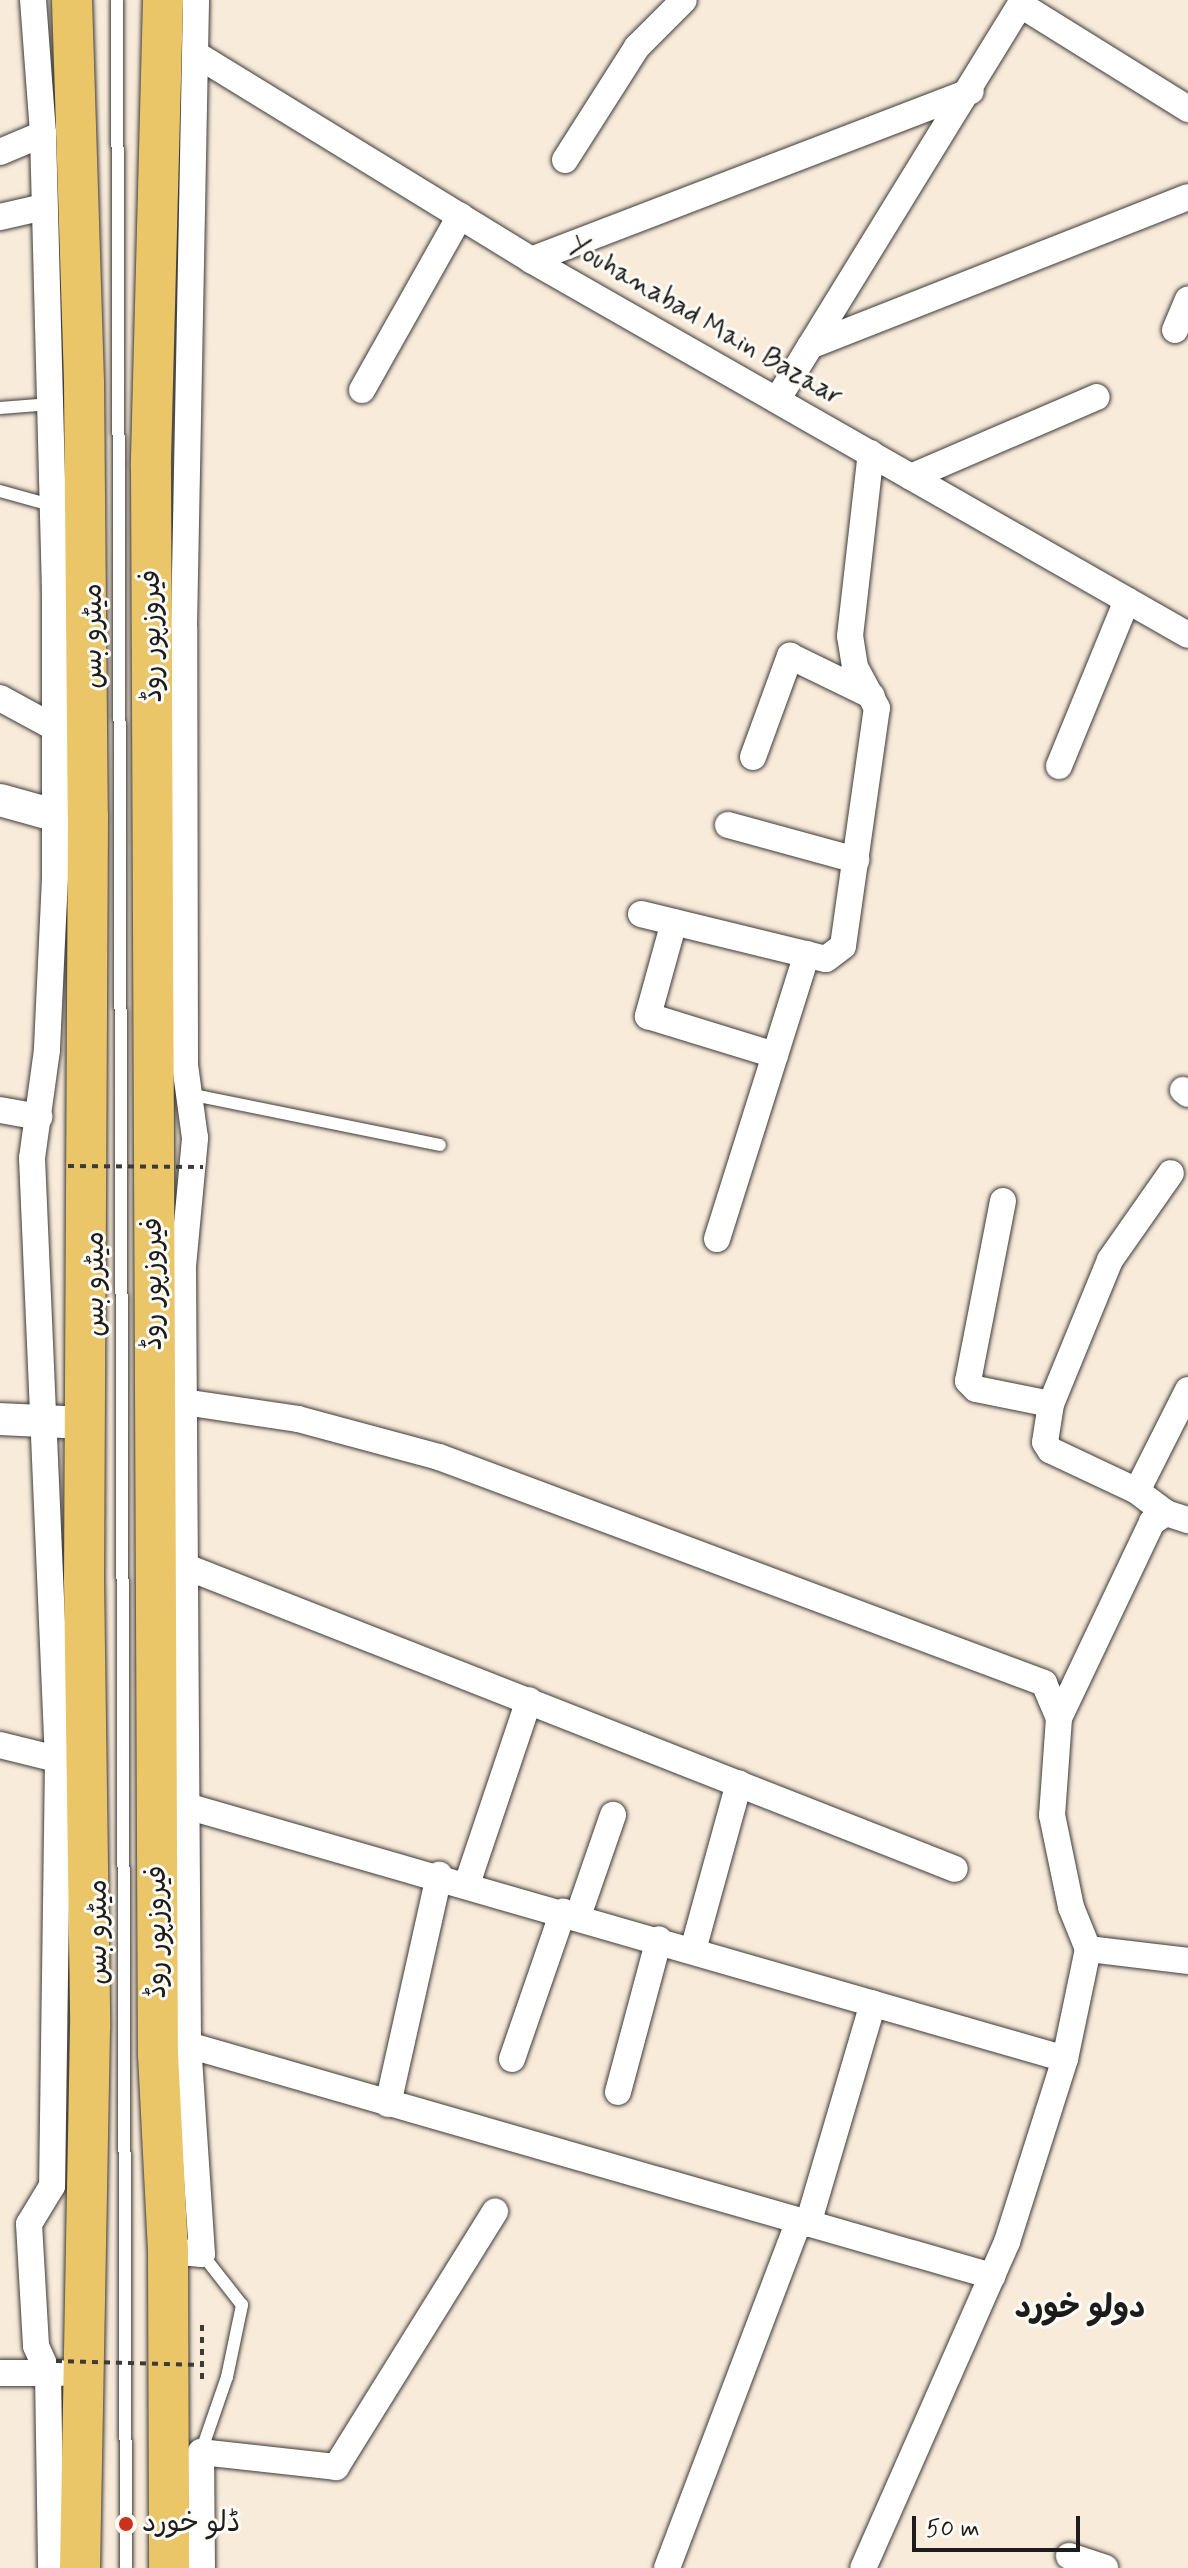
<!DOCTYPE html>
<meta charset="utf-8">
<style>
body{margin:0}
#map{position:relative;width:1188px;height:2568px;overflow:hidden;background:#f9ebda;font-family:Mynerve,"Playpen Sans Arabic",sans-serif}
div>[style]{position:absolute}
.path>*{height:4px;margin-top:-2px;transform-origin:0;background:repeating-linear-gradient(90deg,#3d3b38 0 6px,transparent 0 12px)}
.roads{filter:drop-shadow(0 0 2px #3d3b38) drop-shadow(0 0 2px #3d3b38)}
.service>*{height:12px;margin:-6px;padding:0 6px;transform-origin:6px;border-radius:6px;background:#fff}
.minor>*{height:26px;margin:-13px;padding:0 13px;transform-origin:13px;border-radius:13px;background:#fff}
.tertiary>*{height:32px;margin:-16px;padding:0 16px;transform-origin:16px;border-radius:16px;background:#fff}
.primary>*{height:40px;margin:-20px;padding:0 20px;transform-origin:20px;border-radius:20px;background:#ebc669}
.path-bridge>*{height:4px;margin-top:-2px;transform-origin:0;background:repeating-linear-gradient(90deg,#3d3b38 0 6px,transparent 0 12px)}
.dots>*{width:22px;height:22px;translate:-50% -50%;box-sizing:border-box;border:4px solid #fdfcf7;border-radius:50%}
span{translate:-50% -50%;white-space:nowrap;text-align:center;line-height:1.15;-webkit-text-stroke:6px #fdfcf7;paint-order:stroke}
.street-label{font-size:28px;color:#1c1c1c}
.poi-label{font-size:28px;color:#1c1c1c}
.left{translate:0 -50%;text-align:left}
.quarter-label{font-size:32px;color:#1c1c1c;font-weight:700}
.scale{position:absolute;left:912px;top:2516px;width:168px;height:36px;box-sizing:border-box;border:4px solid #1c1c1c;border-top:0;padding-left:10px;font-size:24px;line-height:28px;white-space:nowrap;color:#1c1c1c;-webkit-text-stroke:6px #fdfcf7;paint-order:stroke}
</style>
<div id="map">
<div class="path">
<div style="left:202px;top:2325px;width:55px;rotate:90deg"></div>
</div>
<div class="roads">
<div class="service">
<div style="left:117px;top:0;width:2568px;rotate:89.8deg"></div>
<div style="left:0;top:408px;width:51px;rotate:-4.5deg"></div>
<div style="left:0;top:491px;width:56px;rotate:15.5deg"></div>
<div style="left:189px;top:1094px;width:256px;rotate:11.5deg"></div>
<div style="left:201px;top:2452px;width:79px;rotate:-70.9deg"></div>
<div style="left:227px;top:2377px;width:74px;rotate:-78.2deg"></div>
<div style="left:242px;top:2305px;width:65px;rotate:-128.1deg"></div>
</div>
<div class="minor">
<div style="left:33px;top:0;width:134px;rotate:85.7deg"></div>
<div style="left:43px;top:134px;width:462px;rotate:88.5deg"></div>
<div style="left:55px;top:596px;width:282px;rotate:90deg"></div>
<div style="left:55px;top:878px;width:172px;rotate:92.7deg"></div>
<div style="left:47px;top:1050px;width:109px;rotate:97.9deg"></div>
<div style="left:32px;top:1158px;width:604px;rotate:87.53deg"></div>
<div style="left:58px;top:1761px;width:425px;rotate:90.8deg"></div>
<div style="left:52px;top:2186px;width:44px;rotate:121.2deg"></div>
<div style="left:29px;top:2224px;width:122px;rotate:86.7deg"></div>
<div style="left:36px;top:2346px;width:30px;rotate:66deg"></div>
<div style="left:48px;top:2373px;width:195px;rotate:89.1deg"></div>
<div style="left:1021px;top:5px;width:197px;rotate:31.9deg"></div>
<div style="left:197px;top:55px;width:392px;rotate:31.5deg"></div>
<div style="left:531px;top:260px;width:756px;rotate:29.72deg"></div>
<div style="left:0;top:152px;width:47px;rotate:-22.7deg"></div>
<div style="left:565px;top:160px;width:134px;rotate:-57.5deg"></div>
<div style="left:637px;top:47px;width:66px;rotate:-45deg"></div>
<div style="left:0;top:217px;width:45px;rotate:-12.8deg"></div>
<div style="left:531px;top:260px;width:471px;rotate:-21deg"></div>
<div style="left:1175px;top:330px;width:33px;rotate:-67deg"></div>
<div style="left:810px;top:346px;width:406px;rotate:-21.5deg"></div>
<div style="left:362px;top:390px;width:200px;rotate:-60.6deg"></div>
<div style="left:777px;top:400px;width:470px;rotate:-58.4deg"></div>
<div style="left:911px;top:477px;width:202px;rotate:-23.3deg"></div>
<div style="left:0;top:698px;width:63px;rotate:28.6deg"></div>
<div style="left:753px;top:757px;width:108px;rotate:-69.9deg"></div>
<div style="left:790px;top:656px;width:91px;rotate:26deg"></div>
<div style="left:1059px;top:766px;width:179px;rotate:-67.7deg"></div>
<div style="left:728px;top:825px;width:133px;rotate:15.3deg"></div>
<div style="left:641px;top:914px;width:190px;rotate:13.7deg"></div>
<div style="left:826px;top:959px;width:21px;rotate:-37deg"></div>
<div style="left:843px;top:946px;width:240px;rotate:-81.9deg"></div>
<div style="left:877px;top:708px;width:47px;rotate:-118.2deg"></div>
<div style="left:855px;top:667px;width:31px;rotate:-99deg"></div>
<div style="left:850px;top:636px;width:184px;rotate:-83.5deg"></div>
<div style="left:674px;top:922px;width:98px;rotate:105.5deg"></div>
<div style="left:648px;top:1016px;width:133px;rotate:17.1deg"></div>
<div style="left:1183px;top:1090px;width:6px;rotate:39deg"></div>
<div style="left:0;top:1110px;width:40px;rotate:10deg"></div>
<div style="left:1003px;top:1201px;width:183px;rotate:101deg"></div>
<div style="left:968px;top:1381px;width:11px;rotate:45deg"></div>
<div style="left:976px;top:1389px;width:76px;rotate:11.3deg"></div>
<div style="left:717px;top:1239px;width:299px;rotate:-72.5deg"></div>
<div style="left:170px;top:1400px;width:129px;rotate:8.4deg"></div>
<div style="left:298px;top:1419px;width:146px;rotate:15.1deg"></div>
<div style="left:439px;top:1457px;width:646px;rotate:20.48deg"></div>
<div style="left:1044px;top:1683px;width:38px;rotate:67deg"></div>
<div style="left:1059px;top:1718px;width:97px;rotate:94.1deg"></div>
<div style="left:1052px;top:1815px;width:94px;rotate:78.3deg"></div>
<div style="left:1071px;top:1907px;width:45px;rotate:68deg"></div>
<div style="left:1088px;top:1949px;width:112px;rotate:101.8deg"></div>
<div style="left:1065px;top:2059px;width:192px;rotate:107.6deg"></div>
<div style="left:1007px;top:2242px;width:356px;rotate:113.8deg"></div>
<div style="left:1137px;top:1491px;width:113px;rotate:-63.2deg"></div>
<div style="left:1166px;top:1513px;width:36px;rotate:-143deg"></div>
<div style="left:1137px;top:1491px;width:96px;rotate:-154.8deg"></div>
<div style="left:1050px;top:1450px;width:9px;rotate:-122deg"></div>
<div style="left:1045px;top:1442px;width:38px;rotate:-81deg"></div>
<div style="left:1051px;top:1404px;width:156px;rotate:-67.7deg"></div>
<div style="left:1110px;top:1260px;width:106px;rotate:-55deg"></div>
<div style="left:184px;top:1566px;width:828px;rotate:21.45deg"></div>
<div style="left:1059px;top:1718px;width:217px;rotate:-64.6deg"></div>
<div style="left:1152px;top:1522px;width:17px;rotate:-33deg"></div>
<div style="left:1166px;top:1513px;width:23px;rotate:18deg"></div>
<div style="left:0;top:1745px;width:75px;rotate:13.9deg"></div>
<div style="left:169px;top:1801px;width:932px;rotate:16.06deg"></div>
<div style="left:467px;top:1884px;width:194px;rotate:-71.4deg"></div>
<div style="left:578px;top:1916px;width:107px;rotate:-70.9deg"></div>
<div style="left:1088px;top:1949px;width:101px;rotate:6.8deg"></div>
<div style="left:693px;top:1950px;width:173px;rotate:-74.6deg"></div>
<div style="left:188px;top:2045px;width:837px;rotate:16.03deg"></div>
<div style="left:512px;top:2059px;width:156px;rotate:-70.9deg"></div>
<div style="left:618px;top:2092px;width:158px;rotate:-75deg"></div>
<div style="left:388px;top:2104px;width:235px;rotate:-77.4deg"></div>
<div style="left:808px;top:2224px;width:230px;rotate:-73.6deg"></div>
<div style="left:168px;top:2251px;width:34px;rotate:5deg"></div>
<div style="left:202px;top:2254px;width:209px;rotate:-93.8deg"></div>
<div style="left:188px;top:2045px;width:779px;rotate:-90.37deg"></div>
<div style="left:183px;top:1266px;width:129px;rotate:-84.6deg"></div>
<div style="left:195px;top:1138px;width:74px;rotate:-97.8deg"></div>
<div style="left:185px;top:1065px;width:438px;rotate:-90.1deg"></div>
<div style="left:184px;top:627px;width:627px;rotate:-88.9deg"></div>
<div style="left:0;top:2373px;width:60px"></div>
<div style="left:1069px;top:2556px;width:38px;rotate:18deg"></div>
<div style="left:202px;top:2568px;width:116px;rotate:-90.5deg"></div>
<div style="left:201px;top:2452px;width:136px;rotate:6.3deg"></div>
<div style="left:336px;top:2467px;width:301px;rotate:-58.1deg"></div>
<div style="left:667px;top:2568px;width:371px;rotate:-69.2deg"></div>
</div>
<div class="tertiary">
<div style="left:0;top:800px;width:56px;rotate:15.5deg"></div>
<div style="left:54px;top:815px;width:34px;rotate:2deg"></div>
<div style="left:0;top:1419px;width:86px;rotate:2.7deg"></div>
</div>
<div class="primary">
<div style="left:72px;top:0;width:383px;rotate:88.2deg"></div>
<div style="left:84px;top:383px;width:433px;rotate:89.5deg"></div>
<div style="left:88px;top:816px;width:763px;rotate:90.3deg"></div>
<div style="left:84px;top:1579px;width:449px;rotate:89.2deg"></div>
<div style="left:90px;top:2028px;width:540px;rotate:91.06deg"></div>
<div style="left:163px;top:0;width:467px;rotate:91.5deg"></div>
<div style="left:151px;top:467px;width:1587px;rotate:89.75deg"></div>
<div style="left:158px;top:2054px;width:197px;rotate:87.1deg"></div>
<div style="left:168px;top:2251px;width:317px;rotate:89.8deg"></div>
</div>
</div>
<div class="path-bridge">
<div style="left:68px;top:1166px;width:135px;rotate:0.4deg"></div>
<div style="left:56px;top:2361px;width:146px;rotate:1.6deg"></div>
</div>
<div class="dots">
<div style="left:126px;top:2524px;background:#c8321e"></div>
</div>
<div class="street-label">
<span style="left:705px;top:322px;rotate:30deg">Youhanabad Main Bazaar</span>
<span style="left:94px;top:636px;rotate:-90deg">میٹرو بس</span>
<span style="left:153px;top:636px;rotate:-91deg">فیروزپور روڈ</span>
<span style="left:96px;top:1284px;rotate:-90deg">میٹرو بس</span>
<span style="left:154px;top:1284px;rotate:-90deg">فیروزپور روڈ</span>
<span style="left:99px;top:1932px;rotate:-90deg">میٹرو بس</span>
<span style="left:158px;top:1932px;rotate:-90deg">فیروزپور روڈ</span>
</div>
<div class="poi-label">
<span class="left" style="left:142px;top:2524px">ڈلو خورد</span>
</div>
<div class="quarter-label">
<span style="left:1080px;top:2308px">دولو خورد</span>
</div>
<div class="scale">50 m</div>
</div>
